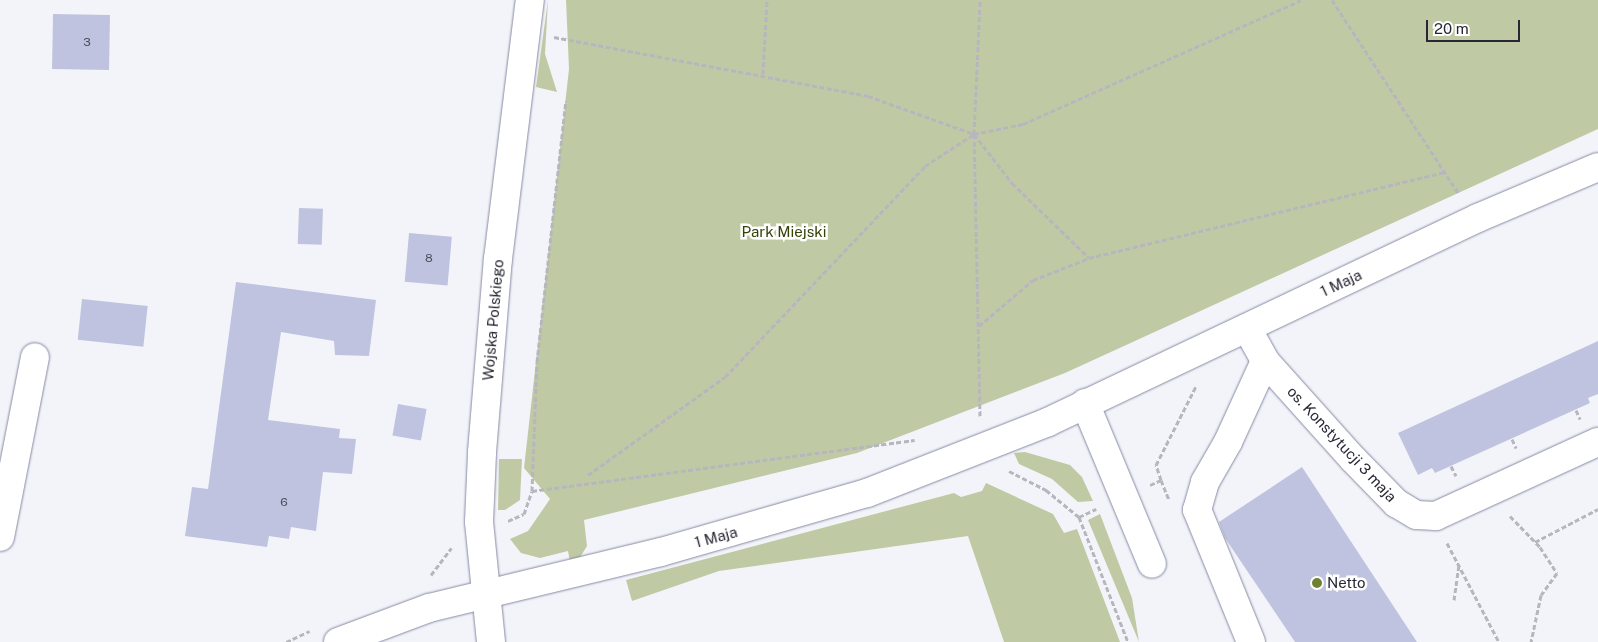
<!DOCTYPE html>
<style>
body{margin:0}
#map{position:relative;width:1598px;height:642px;overflow:hidden;background:#f3f4fa;font-family:"Public Sans",sans-serif}
div>[style]{position:absolute}
.green>*{inset:0;background:#bfcaa4}
.building>*{inset:0;background:#bfc3df;transform-origin:0 0}
.path>*{height:3px;margin-top:-1.5px;transform-origin:0;background:repeating-linear-gradient(90deg,#b6b7be 0 5px,transparent 0 7.5px)}
.roads{filter:drop-shadow(0 0 1px #8689a3) drop-shadow(0 0 1px #8689a3)}
.minor>*{height:28px;margin:-14px;padding:0 14px;transform-origin:14px;border-radius:14px;background:#fff}
.dots>*{width:14px;height:14px;translate:-50% -50%;box-sizing:border-box;border:2px solid #fff;border-radius:50%}
span{translate:-50% -50%;white-space:nowrap;text-align:center;line-height:1.15;-webkit-text-stroke:5px #fff;paint-order:stroke}
.number-label{font-size:12px;color:#4d4f5e}
.number-label span{-webkit-text-stroke-width:0}
.park-label{font-size:15px;color:#364105}
.street-label{font-size:15px;color:#272833}
.poi-label{font-size:15px;color:#272833}
.left{translate:0 -50%;text-align:left}
.scale{position:absolute;left:1426px;top:20px;width:94px;height:22px;box-sizing:border-box;border:2px solid #272833;border-top:0;padding-left:6px;font-size:15px;line-height:18px;white-space:nowrap;color:#272833;-webkit-text-stroke:4px #fff;paint-order:stroke}
</style>
<div id="map">
<div class="green">
<div style="clip-path:polygon(548px 0,545px 54px,557px 92px,536px 87px)"></div>
<div style="clip-path:polygon(566px 0,1598px 0,1598px 129px,1065px 373px,857px 453px,584px 520px,587px 546px,579px 559px,570px 562px,568px 551px,540px 558px,521px 553px,510px 539px,528px 531px,550px 499px,524px 468px,569px 69px)"></div>
<div style="clip-path:polygon(1025px 452px,1070px 465px,1082px 477px,1093px 501px,1078px 502px,1052px 479px,1019px 464px,1014px 453px)"></div>
<div style="clip-path:polygon(499px 459px,522px 459px,520px 500px,505px 510px,498px 510px)"></div>
<div style="clip-path:polygon(986px 483px,1053px 514px,1064px 533px,1077px 529px,1120px 642px,1004px 642px,968px 536px,719px 571px,632px 601px,626px 580px,954px 493px,961px 497px,982px 491px)"></div>
<div style="clip-path:polygon(1100px 514px,1132px 598px,1139px 642px,1088px 520px)"></div>
</div>
<div class="building">
<div style="left:53px;top:14px;width:57px;height:55px;rotate:1deg"></div>
<div style="left:299px;top:208px;width:24px;height:36px;rotate:2deg"></div>
<div style="left:409px;top:233px;width:43px;height:49px;rotate:5deg"></div>
<div style="clip-path:polygon(236px 282px,376px 300px,369px 356px,335px 355px,334px 341px,281px 332px,268px 420px,340px 429px,339px 438px,356px 439px,352px 474px,323px 472px,316px 531px,291px 527px,289px 539px,269px 536px,267px 547px,185px 536px,192px 487px,208px 489px)"></div>
<div style="left:82px;top:299px;width:66px;height:41px;rotate:6deg"></div>
<div style="clip-path:polygon(1598px 341px,1598px 394px,1588px 398px,1590px 403px,1435px 473px,1432px 468px,1418px 475px,1398px 433px)"></div>
<div style="left:398px;top:404px;width:29px;height:32px;rotate:10deg"></div>
<div style="clip-path:polygon(1302px 467px,1417px 642px,1295px 642px,1225px 538px,1219px 522px)"></div>
</div>
<div class="path">
<div style="left:1332px;top:0;width:232px;rotate:56.8deg"></div>
<div style="left:554px;top:37px;width:319px;rotate:10.6deg"></div>
<div style="left:868px;top:96px;width:113px;rotate:19.7deg"></div>
<div style="left:974px;top:134px;width:62px;rotate:52.2deg"></div>
<div style="left:1012px;top:183px;width:107px;rotate:44.2deg"></div>
<div style="left:763px;top:74px;width:74px;rotate:-86.9deg"></div>
<div style="left:979px;top:326px;width:71px;rotate:-40.4deg"></div>
<div style="left:1033px;top:280px;width:60px;rotate:-21.4deg"></div>
<div style="left:1089px;top:258px;width:366px;rotate:-13.6deg"></div>
<div style="left:1576px;top:410px;width:10px;rotate:66deg"></div>
<div style="left:980px;top:416px;width:282px;rotate:-91.2deg"></div>
<div style="left:974px;top:134px;width:134px;rotate:-87.4deg"></div>
<div style="left:1512px;top:439px;width:10px;rotate:66deg"></div>
<div style="left:1451px;top:466px;width:11px;rotate:63deg"></div>
<div style="left:1009px;top:471px;width:42px;rotate:27.2deg"></div>
<div style="left:1046px;top:490px;width:43px;rotate:39.3deg"></div>
<div style="left:1079px;top:517px;width:134px;rotate:68.6deg"></div>
<div style="left:588px;top:475px;width:168px;rotate:-35.6deg"></div>
<div style="left:725px;top:377px;width:291px;rotate:-46.5deg"></div>
<div style="left:925px;top:166px;width:59px;rotate:-33.1deg"></div>
<div style="left:974px;top:134px;width:50px;rotate:-11.5deg"></div>
<div style="left:1023px;top:124px;width:304px;rotate:-24deg"></div>
<div style="left:1161px;top:480px;width:16px;rotate:-108deg"></div>
<div style="left:1156px;top:465px;width:89px;rotate:-63.1deg"></div>
<div style="left:1150px;top:485px;width:12px;rotate:-24deg"></div>
<div style="left:1161px;top:480px;width:22px;rotate:68deg"></div>
<div style="left:532px;top:491px;width:386px;rotate:-7.6deg"></div>
<div style="left:1510px;top:516px;width:43px;rotate:45.9deg"></div>
<div style="left:1540px;top:547px;width:31px;rotate:57deg"></div>
<div style="left:1557px;top:573px;width:27px;rotate:126deg"></div>
<div style="left:1541px;top:595px;width:48px;rotate:102deg"></div>
<div style="left:1079px;top:517px;width:19px;rotate:-25deg"></div>
<div style="left:508px;top:521px;width:17px;rotate:-24deg"></div>
<div style="left:524px;top:514px;width:24px;rotate:-71deg"></div>
<div style="left:532px;top:491px;width:129px;rotate:-87.8deg"></div>
<div style="left:537px;top:362px;width:263px;rotate:-83.7deg"></div>
<div style="left:1535px;top:542px;width:71px;rotate:-27.6deg"></div>
<div style="left:1447px;top:543px;width:112px;rotate:62.3deg"></div>
<div style="left:431px;top:575px;width:34px;rotate:-53deg"></div>
<div style="left:1454px;top:600px;width:36px;rotate:-82deg"></div>
<div style="left:286px;top:642px;width:26px;rotate:-25deg"></div>
</div>
<div class="roads">
<div class="minor">
<div style="left:1247px;top:328px;width:38px;rotate:61deg"></div>
<div style="left:1265px;top:361px;width:132px;rotate:48.1deg"></div>
<div style="left:1353px;top:459px;width:62px;rotate:45.7deg"></div>
<div style="left:1396px;top:503px;width:23px;rotate:31deg"></div>
<div style="left:1416px;top:515px;width:20px;rotate:3deg"></div>
<div style="left:1436px;top:516px;width:178px;rotate:-24.6deg"></div>
<div style="left:1085px;top:403px;width:174px;rotate:67.4deg"></div>
<div style="left:0;top:537px;width:183px;rotate:-79deg"></div>
<div style="left:338px;top:642px;width:97px;rotate:-20.5deg"></div>
<div style="left:429px;top:608px;width:239px;rotate:-13.6deg"></div>
<div style="left:661px;top:552px;width:214px;rotate:-16deg"></div>
<div style="left:867px;top:493px;width:194px;rotate:-21.4deg"></div>
<div style="left:1048px;top:422px;width:476px;rotate:-25.4deg"></div>
<div style="left:1478px;top:218px;width:130px;rotate:-23deg"></div>
<div style="left:491px;top:642px;width:121px;rotate:-95.7deg"></div>
<div style="left:479px;top:522px;width:70px;rotate:-87.5deg"></div>
<div style="left:482px;top:452px;width:194px;rotate:-85.3deg"></div>
<div style="left:498px;top:259px;width:261px;rotate:-83deg"></div>
<div style="left:1251px;top:642px;width:143px;rotate:-112.2deg"></div>
<div style="left:1197px;top:510px;width:29px;rotate:-74deg"></div>
<div style="left:1205px;top:482px;width:46px;rotate:-60.1deg"></div>
<div style="left:1228px;top:442px;width:89px;rotate:-65.4deg"></div>
</div>
</div>
<div class="dots">
<div style="left:1317px;top:583px;background:#708232"></div>
</div>
<div class="number-label">
<span style="left:87px;top:43px">3</span>
<span style="left:429px;top:259px">8</span>
<span style="left:284px;top:503px">6</span>
</div>
<div class="park-label">
<span style="left:784px;top:232px">Park Miejski</span>
</div>
<div class="street-label">
<span style="left:1341px;top:283px;rotate:-25deg">1 Maja</span>
<span style="left:493px;top:320px;rotate:-85deg">Wojska Polskiego</span>
<span style="left:1342px;top:444px;rotate:47deg">os. Konstytucji 3 maja</span>
<span style="left:716px;top:537px;rotate:-15deg">1 Maja</span>
</div>
<div class="poi-label">
<span class="left" style="left:1327px;top:583px">Netto</span>
</div>
<div class="scale">20 m</div>
</div>
